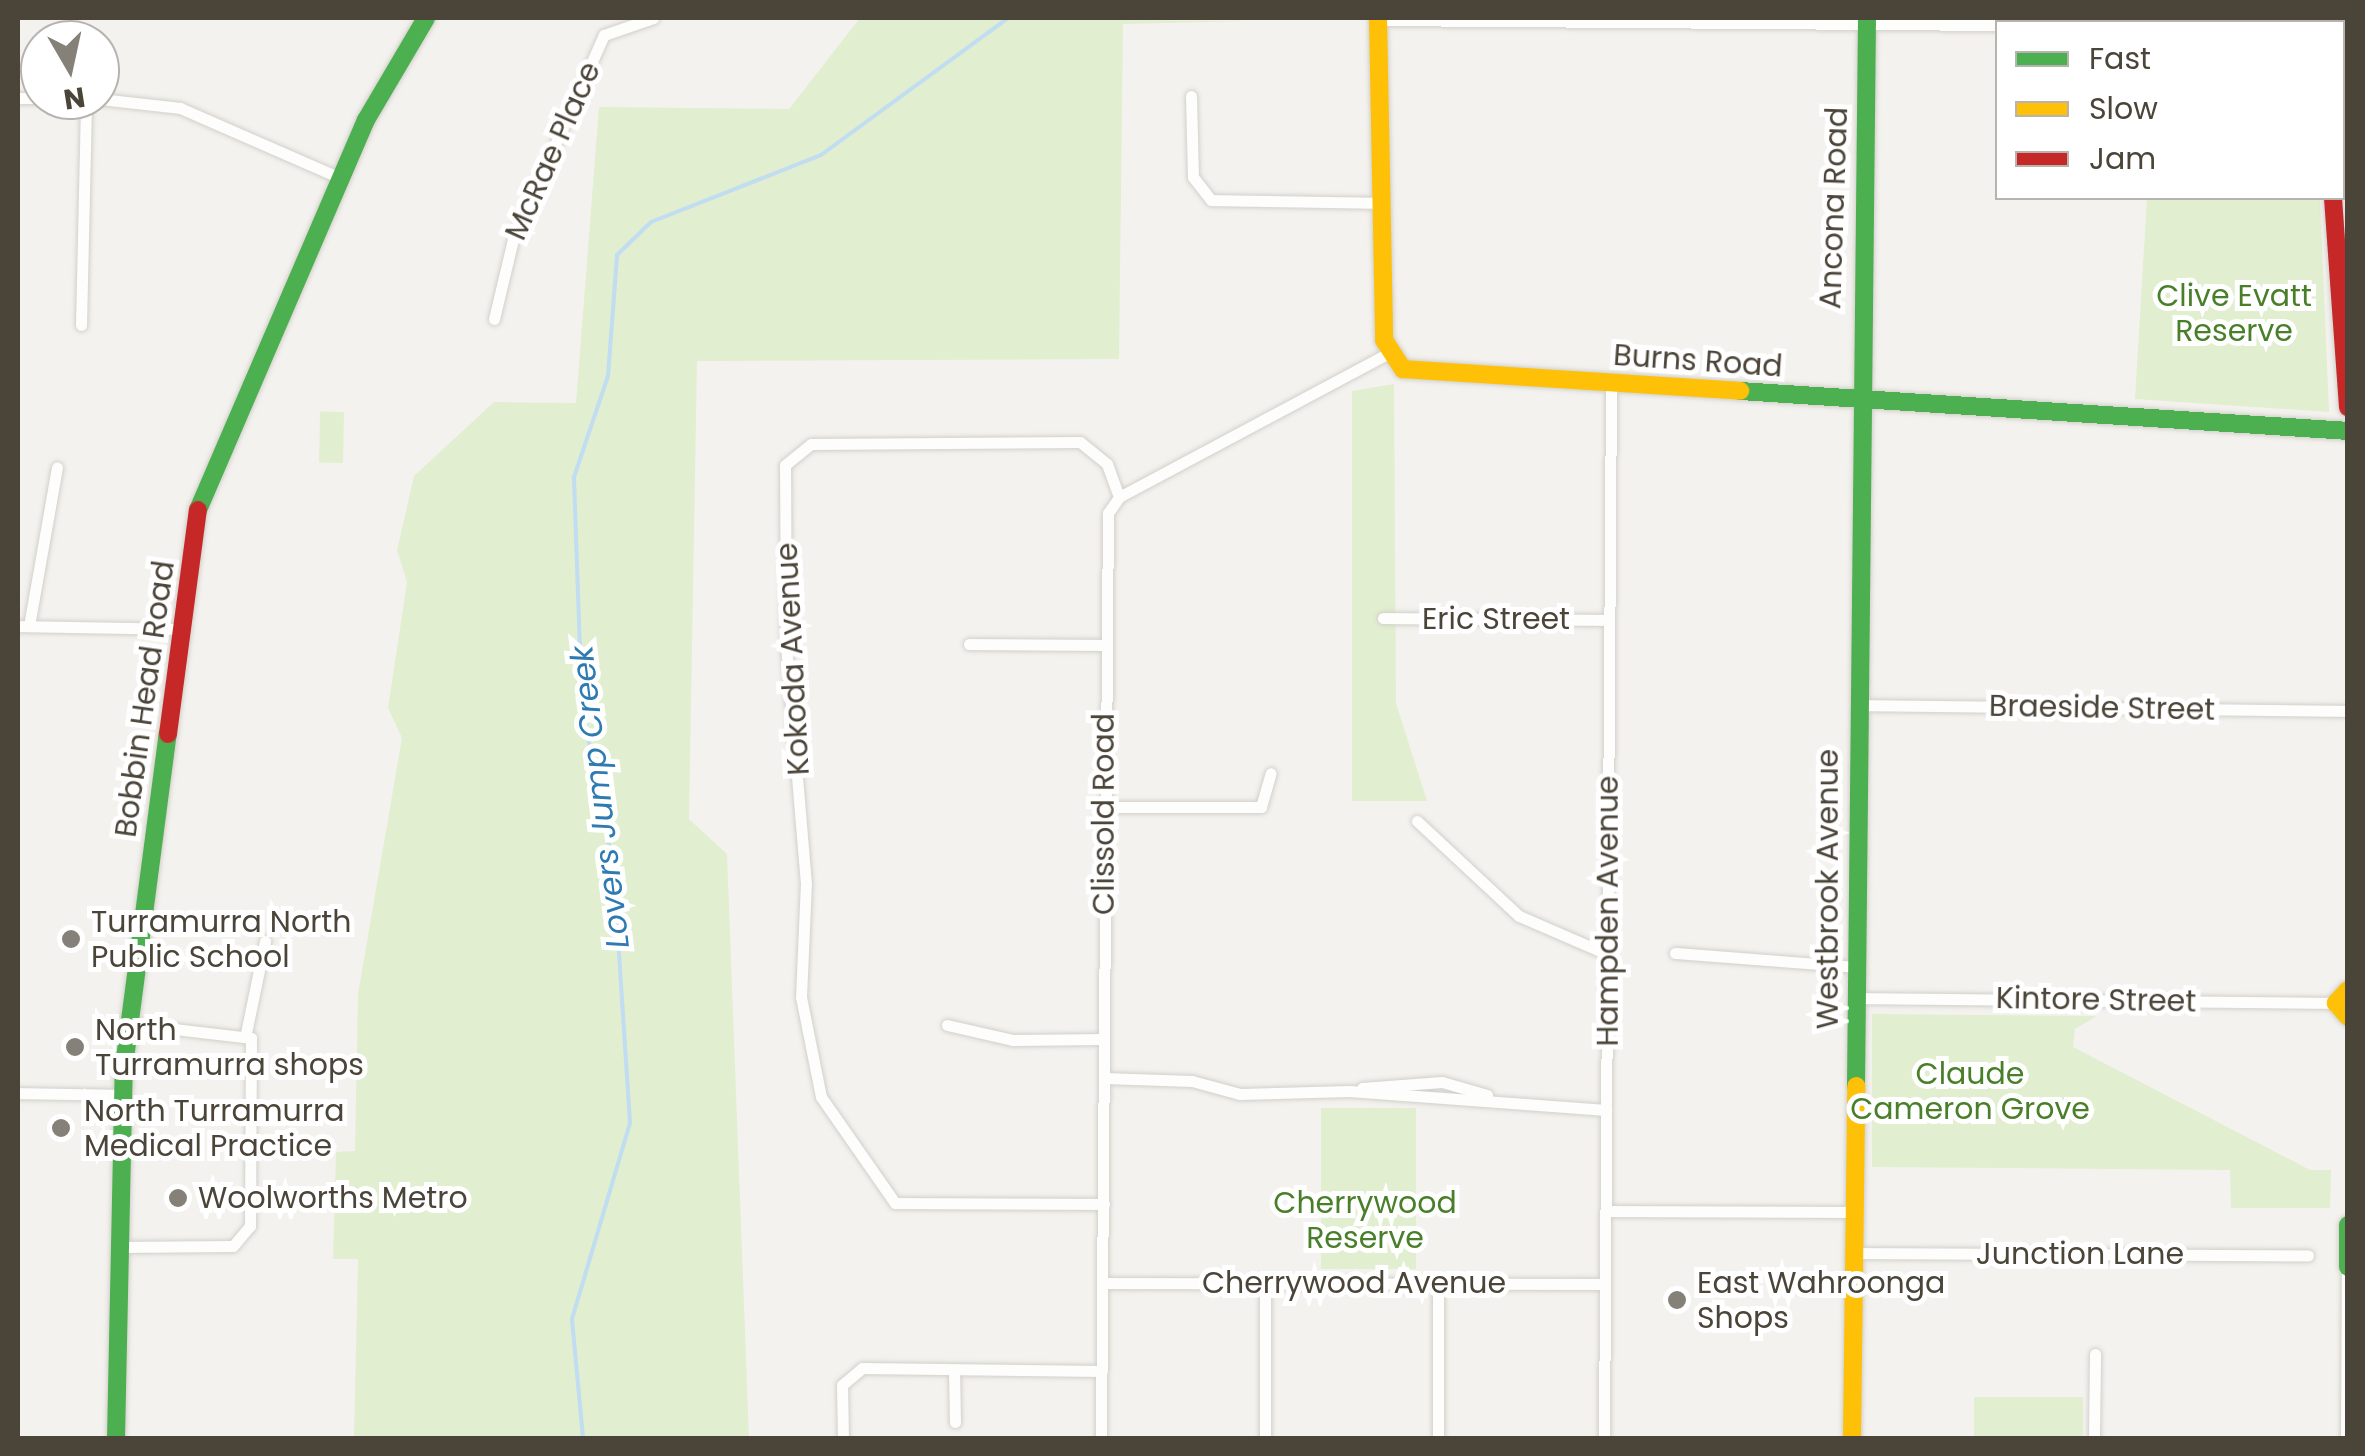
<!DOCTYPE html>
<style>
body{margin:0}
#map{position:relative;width:2365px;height:1456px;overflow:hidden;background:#f4f2ee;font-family:Poppins,sans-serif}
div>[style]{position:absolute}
.green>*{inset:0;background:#e1eecf;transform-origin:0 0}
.stream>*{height:4px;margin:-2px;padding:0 2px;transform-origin:2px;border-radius:2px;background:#c0ddf1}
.roads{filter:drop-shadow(0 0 2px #d2d0cb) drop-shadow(0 0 2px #d2d0cb)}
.street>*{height:11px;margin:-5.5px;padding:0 5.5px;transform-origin:5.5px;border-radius:5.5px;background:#fdfdfc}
.fast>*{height:18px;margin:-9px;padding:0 9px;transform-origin:9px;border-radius:9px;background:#4caf50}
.slow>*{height:18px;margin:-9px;padding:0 9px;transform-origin:9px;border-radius:9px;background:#ffc107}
.jam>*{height:18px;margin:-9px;padding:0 9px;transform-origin:9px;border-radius:9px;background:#c62828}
.dots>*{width:28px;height:28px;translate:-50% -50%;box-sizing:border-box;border:5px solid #fff;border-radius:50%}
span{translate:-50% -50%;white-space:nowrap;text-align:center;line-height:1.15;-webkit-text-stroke:10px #fff;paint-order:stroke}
.street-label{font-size:30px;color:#4b4439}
.park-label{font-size:30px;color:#4a7f2a}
.poi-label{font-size:30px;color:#4b4439}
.left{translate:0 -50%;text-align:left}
.water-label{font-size:32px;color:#2e7ab2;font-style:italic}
.frame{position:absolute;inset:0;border:20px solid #4b4439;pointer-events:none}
.legend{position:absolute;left:1995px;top:20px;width:350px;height:180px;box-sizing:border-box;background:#fff;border:2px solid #b7b4b0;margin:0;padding:12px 18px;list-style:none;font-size:30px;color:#4b4439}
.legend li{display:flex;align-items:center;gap:20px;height:50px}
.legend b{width:50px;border:2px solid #b7b4b0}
.north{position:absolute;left:20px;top:20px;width:100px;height:100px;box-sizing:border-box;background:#fff;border:2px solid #b7b4b0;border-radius:50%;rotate:171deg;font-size:28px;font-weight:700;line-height:40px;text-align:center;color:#4b4439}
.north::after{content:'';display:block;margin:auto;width:35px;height:45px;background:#868178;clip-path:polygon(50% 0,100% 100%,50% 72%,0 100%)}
</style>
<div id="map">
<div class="green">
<div style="clip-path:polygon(860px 18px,1246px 21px,1123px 24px,1119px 359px,697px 361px,689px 819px,727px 854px,749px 1438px,354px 1438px,358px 1259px,333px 1259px,336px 1152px,355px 1151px,358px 994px,402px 738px,388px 708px,407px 582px,397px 550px,414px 476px,494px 402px,576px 403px,599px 107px,789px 109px)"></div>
<div style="clip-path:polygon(2147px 198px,2320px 198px,2329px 412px,2135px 399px)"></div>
<div style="clip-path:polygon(1394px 384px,1396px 703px,1427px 801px,1352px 801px,1352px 391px)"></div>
<div style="left:344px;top:412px;width:51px;height:24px;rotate:91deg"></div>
<div style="clip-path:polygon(1872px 1014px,2097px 1016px,2075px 1029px,2073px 1047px,2310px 1170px,2331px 1170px,2330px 1208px,2231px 1208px,2230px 1170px,1872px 1167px)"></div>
<div style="left:1321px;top:1108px;width:95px;height:161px"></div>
<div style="left:1974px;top:1397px;width:109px;height:41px"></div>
</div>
<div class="stream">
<div style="left:610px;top:849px;width:144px;rotate:-101.2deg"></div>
<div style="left:582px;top:708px;width:231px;rotate:-92deg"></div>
<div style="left:574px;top:477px;width:107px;rotate:-71.4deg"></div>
<div style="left:608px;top:376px;width:121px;rotate:-85.7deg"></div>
<div style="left:617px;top:255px;width:47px;rotate:-44.1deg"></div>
<div style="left:651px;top:222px;width:183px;rotate:-21.5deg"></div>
<div style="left:821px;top:155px;width:232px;rotate:-36.2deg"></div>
<div style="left:583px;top:1438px;width:120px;rotate:-95.3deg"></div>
<div style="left:572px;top:1319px;width:204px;rotate:-73.5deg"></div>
<div style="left:630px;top:1123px;width:251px;rotate:-93.7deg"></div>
</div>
<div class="roads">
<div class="street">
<div style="left:1378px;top:20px;width:620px;rotate:0.46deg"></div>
<div style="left:1191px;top:96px;width:81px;rotate:88.6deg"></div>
<div style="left:1193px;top:177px;width:29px;rotate:52deg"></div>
<div style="left:1211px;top:200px;width:172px;rotate:1deg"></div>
<div style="left:18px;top:98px;width:22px"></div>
<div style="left:100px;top:99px;width:81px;rotate:6.4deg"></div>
<div style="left:180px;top:108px;width:175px;rotate:23.6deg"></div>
<div style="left:2342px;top:174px;width:7px;rotate:27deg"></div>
<div style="left:2342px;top:186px;width:6px"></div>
<div style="left:494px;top:319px;width:82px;rotate:-76.6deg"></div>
<div style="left:513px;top:239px;width:223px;rotate:-66deg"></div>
<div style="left:604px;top:35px;width:52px;rotate:-19.1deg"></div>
<div style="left:81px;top:325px;width:225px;rotate:-88.7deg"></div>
<div style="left:1383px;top:618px;width:226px;rotate:0.5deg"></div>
<div style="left:18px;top:626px;width:164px;rotate:1deg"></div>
<div style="left:29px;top:626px;width:161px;rotate:-80deg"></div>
<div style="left:969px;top:644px;width:136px;rotate:0.4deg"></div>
<div style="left:1857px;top:705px;width:491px;rotate:0.7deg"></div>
<div style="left:1105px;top:807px;width:156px"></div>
<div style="left:1261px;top:807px;width:35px;rotate:-74deg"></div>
<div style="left:1417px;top:821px;width:139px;rotate:43deg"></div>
<div style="left:1519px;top:916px;width:96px;rotate:23.4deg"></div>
<div style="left:1675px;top:953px;width:182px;rotate:4.4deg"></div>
<div style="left:1855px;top:998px;width:481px;rotate:0.6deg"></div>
<div style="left:947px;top:1025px;width:68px;rotate:12.8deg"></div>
<div style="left:1013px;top:1040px;width:91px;rotate:-0.6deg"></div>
<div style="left:246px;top:1033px;width:94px;rotate:-78.3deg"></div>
<div style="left:1104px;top:1078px;width:88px;rotate:2deg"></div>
<div style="left:1192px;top:1081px;width:50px;rotate:15.2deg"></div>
<div style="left:1240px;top:1094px;width:109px;rotate:-1.6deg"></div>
<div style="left:1349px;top:1091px;width:258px;rotate:4.2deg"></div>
<div style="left:1362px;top:1088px;width:80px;rotate:-4.3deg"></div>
<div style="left:1442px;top:1082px;width:47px;rotate:16.1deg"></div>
<div style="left:18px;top:1093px;width:105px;rotate:1.1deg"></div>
<div style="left:1104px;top:1204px;width:209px;rotate:-179.7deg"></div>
<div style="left:895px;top:1203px;width:129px;rotate:-124.9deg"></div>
<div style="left:821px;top:1097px;width:102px;rotate:-101.3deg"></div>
<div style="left:801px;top:997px;width:113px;rotate:-87.5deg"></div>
<div style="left:806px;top:884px;width:237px;rotate:-94.8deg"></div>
<div style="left:786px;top:648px;width:183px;rotate:-90.3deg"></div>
<div style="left:785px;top:465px;width:33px;rotate:-39deg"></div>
<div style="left:811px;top:444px;width:269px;rotate:-0.4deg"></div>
<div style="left:1080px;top:442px;width:35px;rotate:39deg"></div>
<div style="left:1107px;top:464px;width:35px;rotate:70deg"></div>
<div style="left:1606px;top:1211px;width:248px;rotate:0.2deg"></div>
<div style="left:119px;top:1247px;width:114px;rotate:-0.5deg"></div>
<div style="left:233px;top:1246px;width:26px;rotate:-50deg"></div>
<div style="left:250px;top:1226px;width:188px;rotate:-89.7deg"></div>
<div style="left:251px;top:1038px;width:121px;rotate:-173.3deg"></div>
<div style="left:1853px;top:1253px;width:455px;rotate:0.3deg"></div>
<div style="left:1438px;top:1282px;width:156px;rotate:90deg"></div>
<div style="left:1104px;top:1283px;width:501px;rotate:0.11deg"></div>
<div style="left:1265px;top:1284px;width:154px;rotate:90deg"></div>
<div style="left:954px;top:1370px;width:52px;rotate:88.9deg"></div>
<div style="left:843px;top:1438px;width:53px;rotate:-91.1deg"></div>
<div style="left:842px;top:1385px;width:26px;rotate:-40deg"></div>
<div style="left:862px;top:1368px;width:240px;rotate:0.7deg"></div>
<div style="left:1101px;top:1438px;width:925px;rotate:-89.57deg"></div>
<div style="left:1108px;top:513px;width:19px;rotate:-55deg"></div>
<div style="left:1119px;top:497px;width:304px;rotate:-28.1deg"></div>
<div style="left:1604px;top:1438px;width:1055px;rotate:-89.62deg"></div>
<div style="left:2094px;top:1438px;width:84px;rotate:-89.3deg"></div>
<div style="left:2346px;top:1438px;width:171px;rotate:-89.7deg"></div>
</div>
<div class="fast">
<div style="left:2328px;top:18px;width:4px;rotate:90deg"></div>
<div style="left:1740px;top:391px;width:609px;rotate:3.76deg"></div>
<div style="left:198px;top:510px;width:425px;rotate:-66.7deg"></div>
<div style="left:366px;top:120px;width:118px;rotate:-59.5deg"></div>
<div style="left:1856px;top:1086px;width:1068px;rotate:-89.41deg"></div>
<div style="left:2348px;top:1225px;width:42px;rotate:90deg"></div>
<div style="left:116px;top:1438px;width:372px;rotate:-88.8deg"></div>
<div style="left:124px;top:1066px;width:335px;rotate:-82.5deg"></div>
</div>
<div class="slow">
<div style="left:1378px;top:18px;width:322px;rotate:88.9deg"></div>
<div style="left:1384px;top:340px;width:35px;rotate:57deg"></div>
<div style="left:1403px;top:369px;width:338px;rotate:3.7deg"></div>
<div style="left:2348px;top:990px;width:18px;rotate:133deg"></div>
<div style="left:2336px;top:1003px;width:18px;rotate:49deg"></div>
<div style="left:1852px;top:1438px;width:352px;rotate:-89.3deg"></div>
</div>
<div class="jam">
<div style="left:2333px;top:198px;width:210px;rotate:85.9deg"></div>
<div style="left:168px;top:734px;width:226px;rotate:-82.4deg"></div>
</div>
</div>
<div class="dots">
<div style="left:71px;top:939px;background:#868178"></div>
<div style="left:75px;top:1047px;background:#868178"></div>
<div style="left:61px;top:1128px;background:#868178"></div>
<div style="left:178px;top:1198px;background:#868178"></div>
<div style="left:1677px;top:1300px;background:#868178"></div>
</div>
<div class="street-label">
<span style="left:553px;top:151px;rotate:-66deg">McRae Place</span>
<span style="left:1834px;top:208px;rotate:-88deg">Ancona Road</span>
<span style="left:1698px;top:361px;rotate:4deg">Burns Road</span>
<span style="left:1496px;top:619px">Eric Street</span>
<span style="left:793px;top:659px;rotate:-93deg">Kokoda Avenue</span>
<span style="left:145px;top:699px;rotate:-82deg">Bobbin Head Road</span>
<span style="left:2102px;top:708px;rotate:1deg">Braeside Street</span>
<span style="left:1104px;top:814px;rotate:-90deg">Clissold Road</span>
<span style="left:1828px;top:889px;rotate:-90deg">Westbrook Avenue</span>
<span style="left:1608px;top:911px;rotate:-90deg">Hampden Avenue</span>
<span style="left:2096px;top:1000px;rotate:1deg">Kintore Street</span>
<span style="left:2080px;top:1254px">Junction Lane</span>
<span style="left:1354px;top:1283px">Cherrywood Avenue</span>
</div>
<div class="park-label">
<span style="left:2234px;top:313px">Clive Evatt<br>Reserve</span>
<span style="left:1970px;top:1091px">Claude<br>Cameron Grove</span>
<span style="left:1365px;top:1220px">Cherrywood<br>Reserve</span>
</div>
<div class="poi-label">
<span class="left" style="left:91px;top:939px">Turramurra North<br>Public School</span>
<span class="left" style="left:95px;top:1047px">North<br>Turramurra shops</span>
<span class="left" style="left:84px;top:1128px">North Turramurra<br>Medical Practice</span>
<span class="left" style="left:198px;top:1198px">Woolworths Metro</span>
<span class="left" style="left:1697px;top:1300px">East Wahroonga<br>Shops</span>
</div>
<div class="water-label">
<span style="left:600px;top:797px;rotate:-97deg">Lovers Jump Creek</span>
</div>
<div class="frame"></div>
<ul class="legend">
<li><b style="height:12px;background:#4caf50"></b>Fast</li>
<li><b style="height:12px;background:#ffc107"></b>Slow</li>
<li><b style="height:12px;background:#c62828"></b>Jam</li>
</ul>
<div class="north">N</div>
</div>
